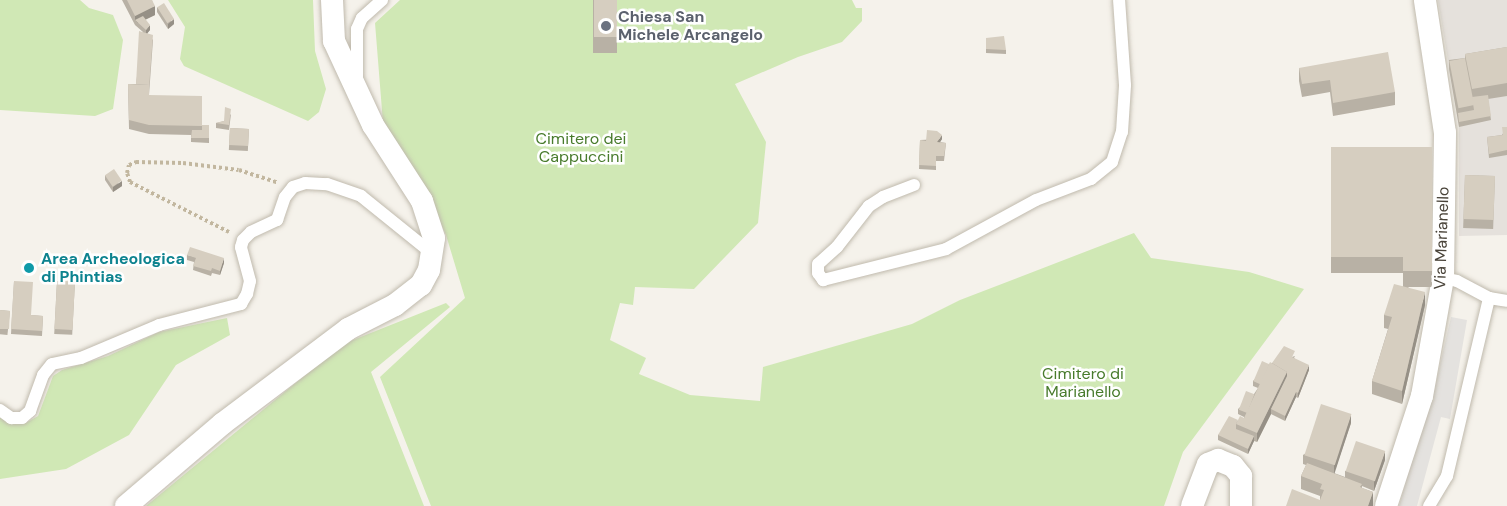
<!DOCTYPE html>
<style>
body{margin:0}
#map{position:relative;width:1507px;height:506px;overflow:hidden;background:#f5f2eb;font-family:"DM Sans",sans-serif}
div>[style]{position:absolute}
.industrial>*{inset:0;background:#e5e1dc}
.green>*{inset:0;background:#d0e8b5}
.parking>*{inset:0;background:#e4e2df}
.path>*{height:4px;margin-top:-2px;transform-origin:0;background:repeating-linear-gradient(90deg,#c2b79f 0 3px,transparent 0 6px)}
.roads{filter:drop-shadow(0 0 2px #c0baad) drop-shadow(0 0 2px #c0baad)}
.service>*{height:12px;margin:-6px;padding:0 6px;transform-origin:6px;border-radius:6px;background:#fff}
.minor>*{height:22px;margin:-11px;padding:0 11px;transform-origin:11px;border-radius:11px;background:#fff}
.wall>*{inset:0;background:#b8b1a5;transform-origin:0 0}
.shaded-wall>*{inset:0;background:#969086}
.building>*{inset:0;background:#d6cec0;transform-origin:0 0}
.dots>*{width:16px;height:16px;translate:-50% -50%;box-sizing:border-box;border:3px solid #fff;border-radius:50%}
span{translate:-50% -50%;white-space:nowrap;text-align:center;line-height:1.15;-webkit-text-stroke:5px #fff;paint-order:stroke}
.worship-label{font-size:16px;color:#5b616d;font-weight:700}
.left{translate:0 -50%;text-align:left}
.park-label{font-size:16px;color:#487b2c}
.street-label{font-size:16px;color:#494339}
.culture-label{font-size:16px;color:#0d838f;font-weight:700}
</style>
<div id="map">
<div class="industrial">
<div style="clip-path:polygon(1438px 0,1507px 0,1507px 235px,1459px 236px,1459px 127px)"></div>
</div>
<div class="green">
<div style="clip-path:polygon(0 0,80px 0,89px 8px,113px 15px,123px 40px,113px 109px,95px 116px,0 110px)"></div>
<div style="clip-path:polygon(168px 0,313px 0,315px 51px,326px 89px,319px 112px,308px 121px,184px 66px,180px 59px,185px 27px)"></div>
<div style="clip-path:polygon(400px 0,852px 0,856px 8px,862px 8px,862px 21px,842px 42px,798px 57px,735px 84px,766px 142px,758px 223px,694px 289px,635px 287px,633px 305px,620px 303px,610px 340px,646px 358px,639px 374px,690px 395px,760px 401px,763px 367px,912px 324px,960px 300px,1134px 233px,1151px 258px,1249px 272px,1304px 289px,1183px 452px,1164px 506px,431px 506px,380px 377px,465px 298px,446px 235px,427px 194px,383px 123px,375px 23px)"></div>
<div style="clip-path:polygon(446px 303px,450px 307px,371px 372px,424px 506px,146px 506px,343px 344px)"></div>
<div style="clip-path:polygon(227px 318px,230px 335px,176px 365px,129px 435px,66px 469px,0 479px,0 417px,8px 422px,24px 424px,38px 416px,53px 376px,62px 370px,108px 356px,159px 332px)"></div>
</div>
<div class="parking">
<div style="clip-path:polygon(1451px 317px,1467px 320px,1450px 419px,1441px 417px,1417px 506px,1399px 506px,1421px 427px,1430px 408px)"></div>
</div>
<div class="path">
<div style="left:229px;top:232px;width:111px;rotate:-153.2deg"></div>
<div style="left:130px;top:182px;width:9px;rotate:-108deg"></div>
<div style="left:127px;top:173px;width:8px;rotate:-76deg"></div>
<div style="left:129px;top:165px;width:8px;rotate:-23deg"></div>
<div style="left:136px;top:162px;width:47px;rotate:1.2deg"></div>
<div style="left:183px;top:163px;width:56px;rotate:7.1deg"></div>
<div style="left:239px;top:170px;width:40px;rotate:18deg"></div>
</div>
<div class="roads">
<div class="service">
<div style="left:357px;top:79px;width:50px;rotate:-90deg"></div>
<div style="left:357px;top:29px;width:12px;rotate:-66deg"></div>
<div style="left:362px;top:18px;width:27px;rotate:-42deg"></div>
<div style="left:914px;top:185px;width:33px;rotate:159deg"></div>
<div style="left:883px;top:197px;width:17px;rotate:147deg"></div>
<div style="left:869px;top:206px;width:52px;rotate:128deg"></div>
<div style="left:837px;top:247px;width:25px;rotate:138deg"></div>
<div style="left:818px;top:264px;width:9px;rotate:90deg"></div>
<div style="left:818px;top:273px;width:9px;rotate:54deg"></div>
<div style="left:823px;top:280px;width:127px;rotate:-14.1deg"></div>
<div style="left:946px;top:249px;width:102px;rotate:-28.6deg"></div>
<div style="left:1036px;top:200px;width:59px;rotate:-20.9deg"></div>
<div style="left:1091px;top:179px;width:27px;rotate:-39deg"></div>
<div style="left:1112px;top:162px;width:32px;rotate:-72deg"></div>
<div style="left:1122px;top:132px;width:47px;rotate:-86.3deg"></div>
<div style="left:1125px;top:85px;width:85px;rotate:-94deg"></div>
<div style="left:1443px;top:278px;width:14px;rotate:12deg"></div>
<div style="left:1457px;top:281px;width:36px;rotate:28deg"></div>
<div style="left:1489px;top:298px;width:18px;rotate:9deg"></div>
<div style="left:0;top:410px;width:14px;rotate:36deg"></div>
<div style="left:11px;top:418px;width:11px"></div>
<div style="left:22px;top:418px;width:11px;rotate:-41deg"></div>
<div style="left:30px;top:411px;width:38px;rotate:-70deg"></div>
<div style="left:43px;top:375px;width:14px;rotate:-51deg"></div>
<div style="left:52px;top:364px;width:30px;rotate:-12deg"></div>
<div style="left:81px;top:358px;width:85px;rotate:-22.9deg"></div>
<div style="left:159px;top:325px;width:85px;rotate:-14.4deg"></div>
<div style="left:241px;top:304px;width:12px;rotate:-59deg"></div>
<div style="left:247px;top:294px;width:13px;rotate:-77deg"></div>
<div style="left:250px;top:281px;width:35px;rotate:-105deg"></div>
<div style="left:241px;top:247px;width:7px;rotate:-74deg"></div>
<div style="left:243px;top:240px;width:11px;rotate:-45deg"></div>
<div style="left:251px;top:232px;width:29px;rotate:-25deg"></div>
<div style="left:277px;top:220px;width:24px;rotate:-71deg"></div>
<div style="left:285px;top:197px;width:13px;rotate:-51deg"></div>
<div style="left:293px;top:187px;width:13px;rotate:-18deg"></div>
<div style="left:305px;top:183px;width:22px;rotate:3deg"></div>
<div style="left:327px;top:184px;width:36px;rotate:19deg"></div>
<div style="left:361px;top:196px;width:92px;rotate:38.9deg"></div>
<div style="left:1429px;top:506px;width:35px;rotate:-59deg"></div>
<div style="left:1447px;top:476px;width:183px;rotate:-76.7deg"></div>
</div>
<div class="minor">
<div style="left:126px;top:506px;width:126px;rotate:-40.5deg"></div>
<div style="left:222px;top:424px;width:158px;rotate:-37deg"></div>
<div style="left:348px;top:329px;width:53px;rotate:-27.1deg"></div>
<div style="left:395px;top:305px;width:33px;rotate:-38deg"></div>
<div style="left:421px;top:285px;width:17px;rotate:-62deg"></div>
<div style="left:429px;top:270px;width:32px;rotate:-81deg"></div>
<div style="left:434px;top:238px;width:39px;rotate:-108deg"></div>
<div style="left:422px;top:201px;width:90px;rotate:-122.8deg"></div>
<div style="left:373px;top:125px;width:93px;rotate:-114.9deg"></div>
<div style="left:334px;top:41px;width:41px;rotate:-92.8deg"></div>
<div style="left:1192px;top:506px;width:45px;rotate:-69.1deg"></div>
<div style="left:1208px;top:464px;width:11px;rotate:-22deg"></div>
<div style="left:1218px;top:460px;width:16px;rotate:22deg"></div>
<div style="left:1233px;top:466px;width:13px;rotate:51deg"></div>
<div style="left:1241px;top:476px;width:30px;rotate:90deg"></div>
<div style="left:1386px;top:506px;width:116px;rotate:-71.9deg"></div>
<div style="left:1422px;top:396px;width:120px;rotate:-79.9deg"></div>
<div style="left:1443px;top:278px;width:145px;rotate:-89.2deg"></div>
<div style="left:1445px;top:133px;width:134px;rotate:-98.6deg"></div>
</div>
</div>
<div class="wall">
<div style="clip-path:polygon(122px 0,152px 0,155px 15px,145px 20px,150px 30px,147px 33px,153px 40px,149px 95px,202px 125px,209px 125px,209px 143px,191px 142px,191px 135px,149px 134px,129px 129px,128px 84px,136px 84px,143px 32px,135px 25px)"></div>
<div style="left:593px;top:0;width:24px;height:53px"></div>
<div style="clip-path:polygon(157px 7px,174px 24px,168px 29px,157px 12px)"></div>
<div style="clip-path:polygon(986px 38px,1006px 50px,1006px 54px,986px 53px)"></div>
<div style="clip-path:polygon(1507px 47px,1507px 96px,1488px 99px,1491px 120px,1459px 127px,1449px 69px,1449px 60px,1465px 58px,1465px 54px)"></div>
<div style="clip-path:polygon(1299px 68px,1395px 92px,1395px 105px,1333px 116px,1330px 92px,1302px 97px,1299px 81px)"></div>
<div style="clip-path:polygon(231px 114px,229px 130px,216px 128px,216px 123px,224px 121px)"></div>
<div style="clip-path:polygon(1507px 127px,1507px 155px,1489px 158px,1487px 137px,1502px 135px)"></div>
<div style="left:230px;top:128px;width:19px;height:22px;rotate:3deg"></div>
<div style="clip-path:polygon(942px 139px,940px 142px,946px 143px,944px 161px,936px 161px,936px 170px,919px 169px,920px 140px)"></div>
<div style="clip-path:polygon(1331px 147px,1432px 147px,1432px 287px,1408px 287px,1425px 305px,1402px 404px,1372px 394px,1372px 381px,1388px 329px,1384px 328px,1384px 315px,1403px 286px,1403px 273px,1331px 273px)"></div>
<div style="clip-path:polygon(105px 175px,122px 186px,113px 192px,105px 180px)"></div>
<div style="left:1465px;top:175px;width:30px;height:53px;rotate:2deg"></div>
<div style="clip-path:polygon(187px 255px,224px 263px,220px 275px,212px 273px,211px 276px,193px 270px,194px 262px,187px 260px)"></div>
<div style="clip-path:polygon(14px 281px,31px 315px,43px 316px,42px 336px,11px 334px)"></div>
<div style="left:57px;top:281px;width:18px;height:53px;rotate:3deg"></div>
<div style="left:0;top:310px;width:10px;height:24px;rotate:6deg"></div>
<div style="clip-path:polygon(1295px 356px,1294px 358px,1309px 370px,1298px 398px,1296px 397px,1285px 421px,1271px 414px,1257px 442px,1254px 441px,1248px 454px,1218px 440px,1218px 435px,1239px 420px,1244px 418px,1244px 417px,1238px 414px,1238px 409px,1254px 394px,1258px 388px,1253px 386px,1253px 381px,1269px 364px)"></div>
<div style="clip-path:polygon(1351px 423px,1334px 473px,1345px 477px,1345px 471px,1385px 460px,1374px 491px,1362px 486px,1362px 488px,1373px 492px,1373px 506px,1286px 506px,1320px 500px,1320px 496px,1301px 489px,1301px 476px,1306px 465px,1303px 464px,1303px 455px)"></div>
</div>
<div class="shaded-wall">
<div style="clip-path:polygon(155px 6px,155px 15px,138px 23px,135px 20px,135px 16px)"></div>
<div style="clip-path:polygon(174px 19px,174px 24px,168px 29px,168px 24px)"></div>
<div style="clip-path:polygon(150px 25px,150px 30px,146px 35px,146px 30px)"></div>
<div style="clip-path:polygon(942px 135px,942px 139px,937px 147px,937px 142px)"></div>
<div style="clip-path:polygon(122px 181px,122px 186px,113px 192px,113px 187px)"></div>
<div style="clip-path:polygon(224px 258px,224px 263px,220px 275px,220px 271px)"></div>
<div style="clip-path:polygon(1425px 292px,1425px 305px,1402px 404px,1402px 391px)"></div>
<div style="clip-path:polygon(1309px 365px,1309px 370px,1298px 398px,1298px 393px)"></div>
<div style="clip-path:polygon(1287px 372px,1287px 381px,1271px 409px,1271px 414px,1257px 442px,1257px 433px)"></div>
<div style="clip-path:polygon(1296px 392px,1296px 397px,1285px 421px,1285px 416px)"></div>
<div style="clip-path:polygon(1351px 414px,1351px 423px,1334px 475px,1334px 465px)"></div>
<div style="clip-path:polygon(1254px 436px,1254px 441px,1248px 454px,1248px 449px)"></div>
<div style="clip-path:polygon(1385px 451px,1385px 460px,1374px 491px,1374px 482px)"></div>
<div style="clip-path:polygon(1373px 492px,1373px 506px,1368px 506px)"></div>
</div>
<div class="building">
<div style="clip-path:polygon(127px 0,152px 0,155px 6px,135px 16px)"></div>
<div style="left:594px;top:0;width:23px;height:37px"></div>
<div style="left:164px;top:3px;width:19px;height:8px;rotate:58deg"></div>
<div style="clip-path:polygon(143px 16px,150px 25px,146px 30px,135px 20px)"></div>
<div style="clip-path:polygon(139px 31px,153px 35px,149px 88px,149px 85px,136px 84px)"></div>
<div style="clip-path:polygon(1004px 36px,1006px 50px,986px 49px,986px 38px)"></div>
<div style="clip-path:polygon(1507px 47px,1507px 83px,1472px 89px,1465px 54px)"></div>
<div style="clip-path:polygon(1388px 52px,1395px 92px,1333px 103px,1330px 80px,1302px 84px,1299px 68px)"></div>
<div style="left:1465px;top:58px;width:48px;height:16px;rotate:79deg"></div>
<div style="clip-path:polygon(128px 84px,149px 85px,149px 95px,202px 96px,202px 126px,149px 125px,129px 120px)"></div>
<div style="clip-path:polygon(1488px 95px,1491px 116px,1459px 122px,1458px 113px,1474px 110px,1472px 97px)"></div>
<div style="clip-path:polygon(225px 107px,231px 109px,229px 125px,216px 123px,224px 121px)"></div>
<div style="clip-path:polygon(202px 125px,209px 125px,209px 138px,191px 138px,192px 130px,202px 130px)"></div>
<div style="clip-path:polygon(1502px 127px,1507px 127px,1507px 150px,1489px 154px,1487px 137px,1503px 135px)"></div>
<div style="left:230px;top:128px;width:19px;height:17px;rotate:3deg"></div>
<div style="clip-path:polygon(927px 130px,937px 131px,942px 135px,937px 142px,946px 143px,944px 156px,936px 156px,936px 166px,919px 165px,920px 140px,926px 141px)"></div>
<div style="clip-path:polygon(1331px 147px,1432px 147px,1432px 271px,1403px 271px,1403px 257px,1331px 257px)"></div>
<div style="left:114px;top:169px;width:14px;height:11px;rotate:56deg"></div>
<div style="left:1465px;top:175px;width:30px;height:44px;rotate:2deg"></div>
<div style="clip-path:polygon(190px 247px,224px 258px,220px 271px,212px 268px,211px 271px,193px 266px,196px 258px,187px 255px)"></div>
<div style="clip-path:polygon(14px 281px,33px 282px,31px 315px,43px 316px,42px 331px,11px 329px)"></div>
<div style="left:57px;top:281px;width:18px;height:48px;rotate:3deg"></div>
<div style="clip-path:polygon(1394px 284px,1425px 292px,1402px 391px,1372px 381px,1392px 317px,1384px 315px)"></div>
<div style="clip-path:polygon(0 310px,10px 311px,9px 329px,0 329px)"></div>
<div style="clip-path:polygon(1284px 346px,1295px 351px,1292px 357px,1309px 365px,1298px 393px,1296px 392px,1285px 416px,1271px 409px,1287px 376px,1287px 372px,1272px 363px)"></div>
<div style="left:1262px;top:361px;width:8px;height:22px;rotate:23deg"></div>
<div style="clip-path:polygon(1270px 362px,1287px 372px,1257px 433px,1236px 424px,1240px 416px,1244px 418px)"></div>
<div style="left:1246px;top:391px;width:9px;height:20px;rotate:21deg"></div>
<div style="left:1321px;top:404px;width:32px;height:54px;rotate:18deg"></div>
<div style="clip-path:polygon(1229px 416px,1238px 420px,1236px 424px,1236px 429px,1254px 436px,1248px 449px,1218px 435px)"></div>
<div style="left:1356px;top:441px;width:31px;height:32px;rotate:19deg"></div>
<div style="clip-path:polygon(1307px 463px,1362px 484px,1360px 487px,1373px 492px,1368px 506px,1286px 506px,1292px 489px,1320px 500px,1324px 490px,1320px 489px,1322px 484px,1301px 476px)"></div>
</div>
<div class="dots">
<div style="left:606px;top:26px;background:#6b7280"></div>
<div style="left:29px;top:268px;background:#0f9aa8"></div>
</div>
<div class="worship-label">
<span class="left" style="left:618px;top:26px">Chiesa San<br>Michele Arcangelo</span>
</div>
<div class="park-label">
<span style="left:581px;top:148px">Cimitero dei<br>Cappuccini</span>
<span style="left:1083px;top:383px">Cimitero di<br>Marianello</span>
</div>
<div class="street-label">
<span style="left:1442px;top:238px;rotate:-88deg">Via Marianello</span>
</div>
<div class="culture-label">
<span class="left" style="left:41px;top:268px">Area Archeologica<br>di Phintias</span>
</div>
</div>
